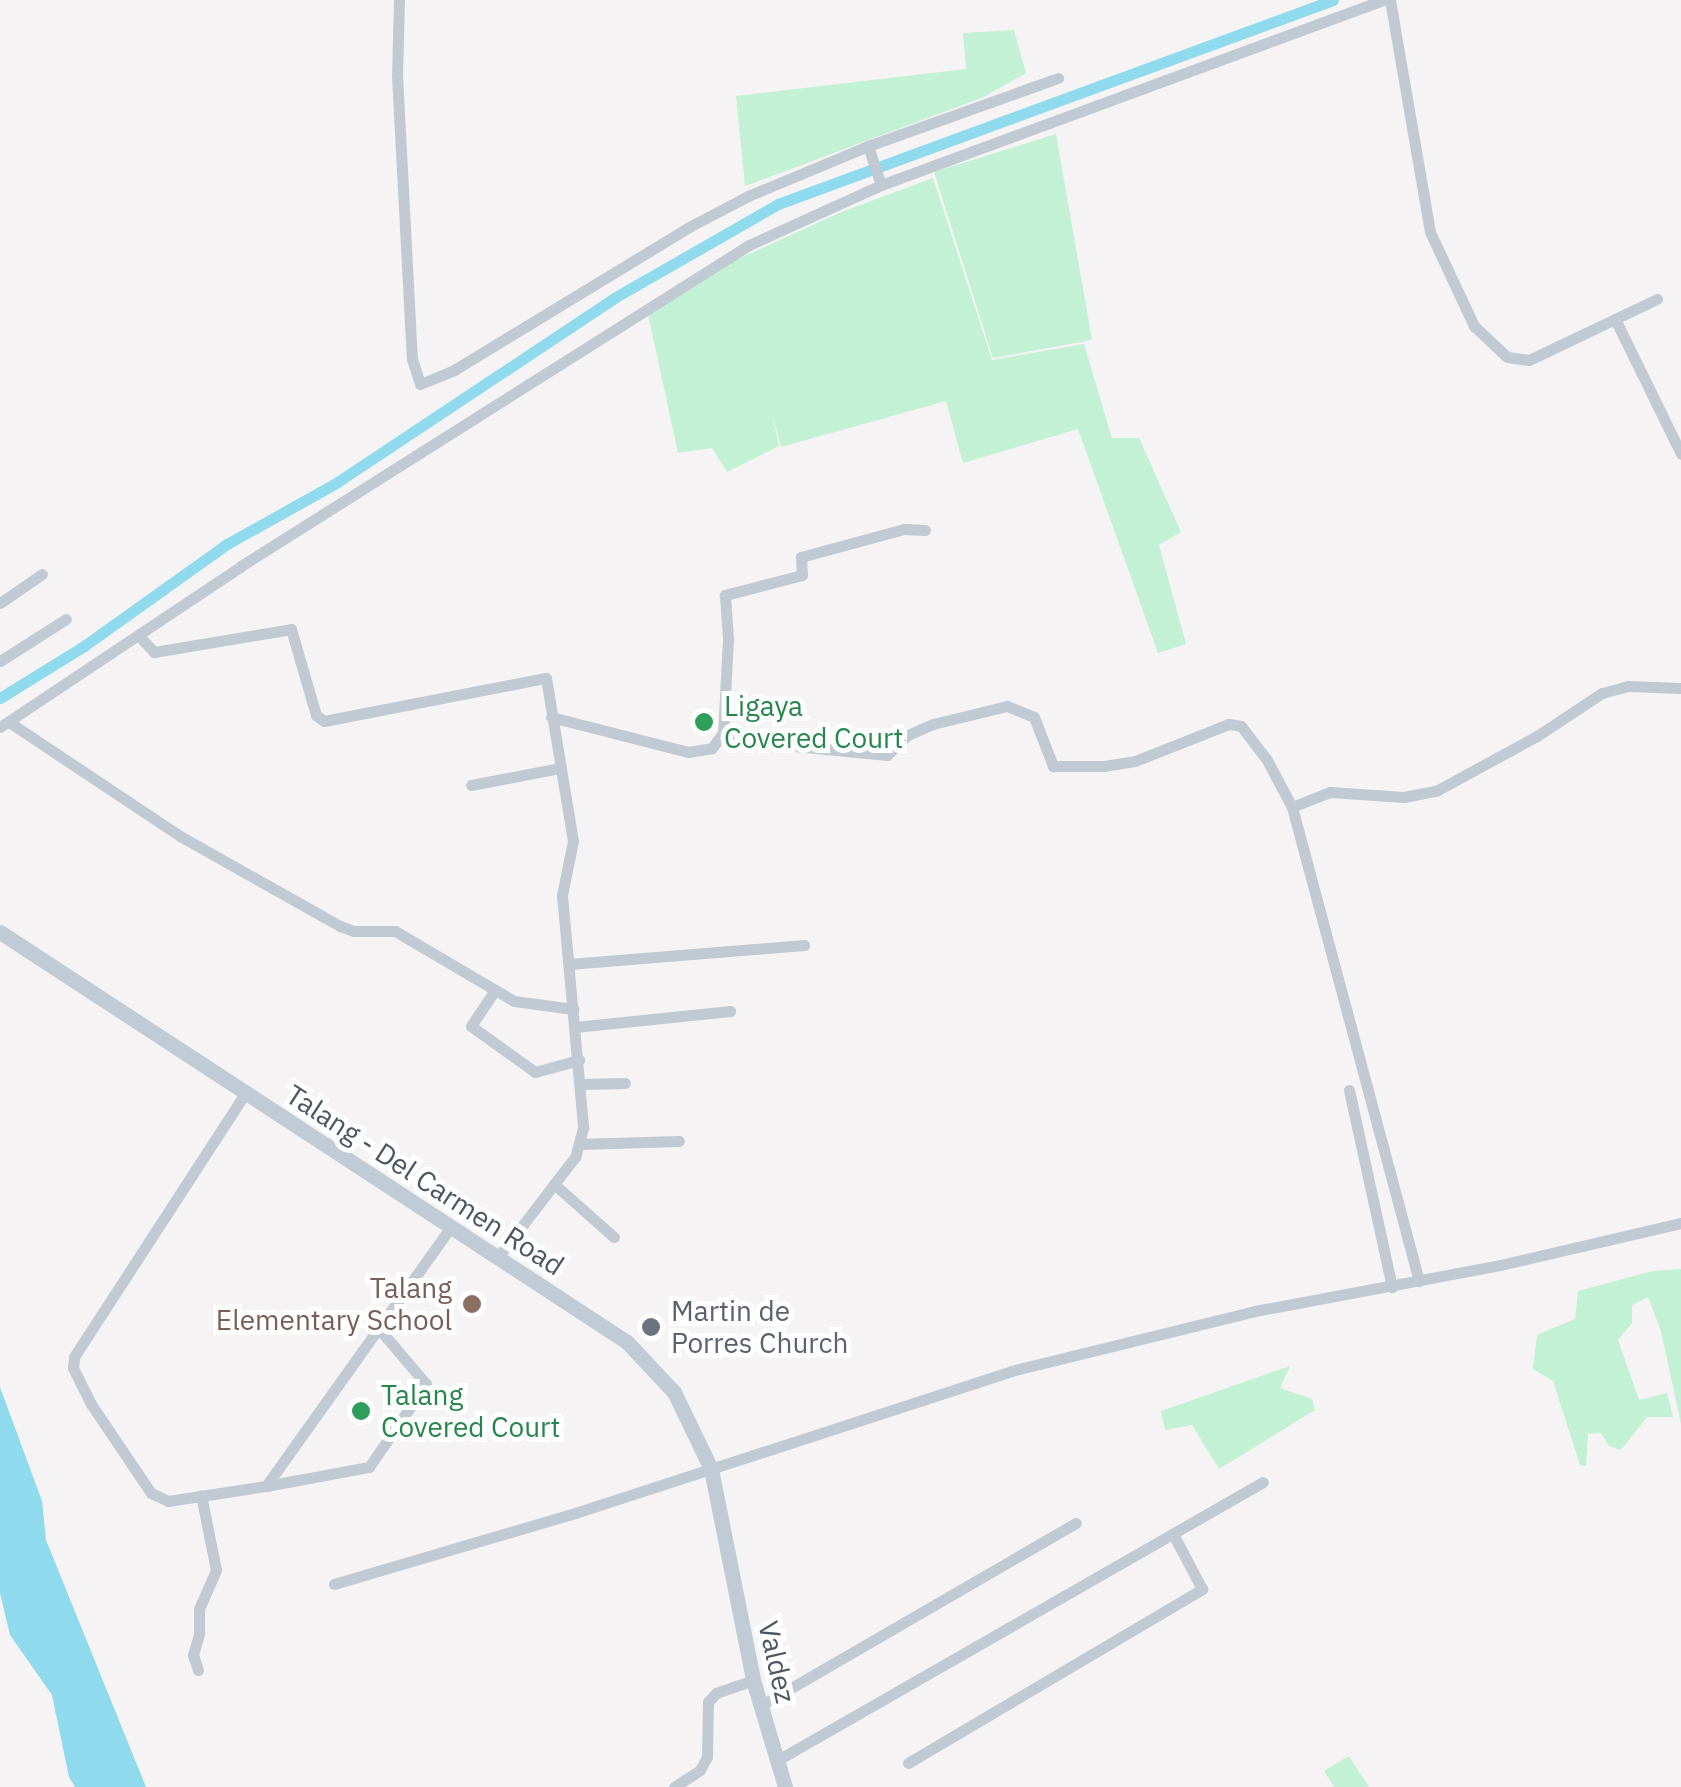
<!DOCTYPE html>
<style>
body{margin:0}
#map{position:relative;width:1681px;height:1787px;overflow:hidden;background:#f5f3f3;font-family:"IBM Plex Sans",sans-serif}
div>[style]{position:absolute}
.green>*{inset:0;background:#c3f1d5}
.water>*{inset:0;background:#90daee}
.canal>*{height:11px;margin:-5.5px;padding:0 5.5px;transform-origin:5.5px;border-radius:5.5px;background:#90daee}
.street>*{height:11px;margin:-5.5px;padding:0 5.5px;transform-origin:5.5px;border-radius:5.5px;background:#c1cad2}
.secondary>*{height:15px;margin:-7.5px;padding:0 7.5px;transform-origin:7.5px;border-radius:7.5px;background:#c1cbd6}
.dots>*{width:28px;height:28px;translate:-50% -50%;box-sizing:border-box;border:5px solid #fff;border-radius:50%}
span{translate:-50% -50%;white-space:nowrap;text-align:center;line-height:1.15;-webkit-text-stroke:10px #fff;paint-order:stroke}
.leisure-label{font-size:28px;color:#27864d}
.left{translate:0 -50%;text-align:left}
.street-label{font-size:28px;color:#4a5661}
.education-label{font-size:28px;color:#785e54}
.right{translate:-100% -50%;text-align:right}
.worship-label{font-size:28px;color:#5b616d}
</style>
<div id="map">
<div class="green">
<div style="clip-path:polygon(1014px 30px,1026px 73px,984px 97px,745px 186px,736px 96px,966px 69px,963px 33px)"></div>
<div style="clip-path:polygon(1056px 134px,1092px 340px,993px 358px,934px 172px)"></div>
<div style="clip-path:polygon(933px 178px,992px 360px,1084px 344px,1112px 438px,1139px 438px,1181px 532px,1159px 545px,1186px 644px,1158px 653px,1078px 429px,963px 463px,946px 401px,781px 447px,772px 414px,779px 446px,727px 472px,712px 448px,678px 453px,648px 314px,736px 260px,839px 213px)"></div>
<div style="clip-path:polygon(1681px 1269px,1681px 1424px,1661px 1331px,1648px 1297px,1632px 1305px,1632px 1323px,1618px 1340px,1639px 1400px,1667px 1393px,1673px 1417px,1647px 1417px,1621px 1450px,1609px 1446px,1601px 1433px,1588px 1434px,1586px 1466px,1580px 1465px,1553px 1381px,1533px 1369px,1537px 1335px,1575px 1319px,1578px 1291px,1653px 1271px)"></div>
<div style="clip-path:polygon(1290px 1366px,1280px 1388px,1312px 1399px,1315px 1410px,1219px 1469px,1192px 1425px,1165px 1430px,1161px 1411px)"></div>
<div style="clip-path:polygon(1349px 1756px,1369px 1787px,1334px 1787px,1324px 1771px)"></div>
</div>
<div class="water">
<div style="clip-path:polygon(0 1387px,42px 1501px,46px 1540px,146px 1787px,75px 1787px,69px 1777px,52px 1695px,10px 1635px,0 1593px)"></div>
</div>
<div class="canal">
<div style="left:0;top:698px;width:99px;rotate:-31.8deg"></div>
<div style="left:84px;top:646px;width:176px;rotate:-35.5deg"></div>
<div style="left:227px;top:544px;width:125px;rotate:-29.2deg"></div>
<div style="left:336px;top:483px;width:334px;rotate:-33.6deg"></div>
<div style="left:614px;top:298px;width:189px;rotate:-29.8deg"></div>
<div style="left:778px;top:204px;width:591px;rotate:-20.18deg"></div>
</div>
<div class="street">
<div style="left:399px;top:0;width:75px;rotate:91.5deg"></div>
<div style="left:397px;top:75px;width:284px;rotate:87deg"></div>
<div style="left:412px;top:359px;width:26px;rotate:72deg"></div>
<div style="left:420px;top:384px;width:37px;rotate:-22deg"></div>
<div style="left:454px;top:370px;width:275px;rotate:-31.3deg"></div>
<div style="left:689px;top:227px;width:67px;rotate:-27.7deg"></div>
<div style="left:748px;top:196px;width:130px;rotate:-22.6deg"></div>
<div style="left:868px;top:146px;width:202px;rotate:-19.7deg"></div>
<div style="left:1390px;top:0;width:235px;rotate:80.2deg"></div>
<div style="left:1430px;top:232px;width:104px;rotate:64.9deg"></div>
<div style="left:1474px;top:326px;width:45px;rotate:43.2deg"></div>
<div style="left:1507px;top:357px;width:22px;rotate:8deg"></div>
<div style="left:1529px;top:360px;width:142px;rotate:-25.5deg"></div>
<div style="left:868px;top:146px;width:41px;rotate:71.6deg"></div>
<div style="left:1615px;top:319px;width:150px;rotate:63.9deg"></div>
<div style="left:925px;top:530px;width:21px;rotate:-177deg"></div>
<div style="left:904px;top:529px;width:107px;rotate:164.8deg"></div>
<div style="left:801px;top:557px;width:18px;rotate:87deg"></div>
<div style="left:802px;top:575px;width:80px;rotate:165.4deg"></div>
<div style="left:725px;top:595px;width:44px;rotate:86.1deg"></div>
<div style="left:728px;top:639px;width:94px;rotate:93deg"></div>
<div style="left:723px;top:733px;width:52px;rotate:12.2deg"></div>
<div style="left:774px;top:744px;width:114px;rotate:5.6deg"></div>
<div style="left:887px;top:755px;width:29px;rotate:-44deg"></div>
<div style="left:908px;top:735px;width:27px;rotate:-24deg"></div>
<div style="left:933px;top:724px;width:76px;rotate:-13.7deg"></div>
<div style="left:1007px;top:706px;width:29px;rotate:22deg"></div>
<div style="left:1034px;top:717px;width:53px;rotate:68.8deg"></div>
<div style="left:1053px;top:766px;width:51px"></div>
<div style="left:1104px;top:766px;width:31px;rotate:-9deg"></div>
<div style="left:1135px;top:761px;width:101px;rotate:-21.5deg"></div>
<div style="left:1229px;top:724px;width:12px;rotate:9deg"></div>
<div style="left:1241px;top:726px;width:43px;rotate:52.6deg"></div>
<div style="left:1267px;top:760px;width:53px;rotate:62deg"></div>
<div style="left:1292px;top:807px;width:491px;rotate:75deg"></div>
<div style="left:0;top:603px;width:51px;rotate:-34.6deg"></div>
<div style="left:140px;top:637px;width:21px;rotate:47deg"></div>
<div style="left:154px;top:652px;width:139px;rotate:-9.5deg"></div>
<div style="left:291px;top:629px;width:90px;rotate:73.8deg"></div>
<div style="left:316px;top:715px;width:10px;rotate:37deg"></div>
<div style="left:324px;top:721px;width:226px;rotate:-11deg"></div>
<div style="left:546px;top:678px;width:165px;rotate:80.6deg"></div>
<div style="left:573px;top:841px;width:55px;rotate:101.5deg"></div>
<div style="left:562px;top:895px;width:234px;rotate:84.8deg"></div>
<div style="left:583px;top:1128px;width:30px;rotate:105deg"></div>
<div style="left:575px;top:1157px;width:126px;rotate:127.6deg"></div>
<div style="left:0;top:661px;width:78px;rotate:-32.5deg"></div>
<div style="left:551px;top:717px;width:141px;rotate:14.3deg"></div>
<div style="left:688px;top:752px;width:24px;rotate:-9deg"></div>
<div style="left:712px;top:748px;width:19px;rotate:-54deg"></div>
<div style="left:9px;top:722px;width:206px;rotate:33.7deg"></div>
<div style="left:180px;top:836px;width:184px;rotate:29.4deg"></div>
<div style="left:340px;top:926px;width:15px;rotate:20deg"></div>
<div style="left:354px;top:931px;width:41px"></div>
<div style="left:395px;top:931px;width:138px;rotate:30.5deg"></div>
<div style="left:514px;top:1001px;width:60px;rotate:7.7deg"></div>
<div style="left:0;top:727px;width:290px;rotate:-33.7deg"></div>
<div style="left:241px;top:566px;width:601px;rotate:-32.29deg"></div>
<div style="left:749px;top:245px;width:145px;rotate:-24.4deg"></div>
<div style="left:881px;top:185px;width:535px;rotate:-20.23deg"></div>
<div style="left:471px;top:785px;width:91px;rotate:-10.8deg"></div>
<div style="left:1292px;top:807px;width:41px;rotate:-21.5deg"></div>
<div style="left:1330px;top:792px;width:74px;rotate:3.9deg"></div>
<div style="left:1404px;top:797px;width:33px;rotate:-11deg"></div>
<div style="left:1436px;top:791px;width:115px;rotate:-28.6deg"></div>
<div style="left:1537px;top:736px;width:78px;rotate:-33.5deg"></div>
<div style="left:1602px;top:693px;width:27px;rotate:-15deg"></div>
<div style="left:1628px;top:686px;width:53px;rotate:2.2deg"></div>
<div style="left:569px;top:964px;width:236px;rotate:-4.6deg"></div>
<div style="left:495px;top:990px;width:43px;rotate:123.7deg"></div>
<div style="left:471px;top:1026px;width:79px;rotate:35.7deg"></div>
<div style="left:535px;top:1072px;width:46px;rotate:-15.3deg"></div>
<div style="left:575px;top:1027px;width:156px;rotate:-5.9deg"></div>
<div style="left:583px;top:1084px;width:42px;rotate:-1.4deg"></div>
<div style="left:1349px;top:1090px;width:202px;rotate:77.7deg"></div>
<div style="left:246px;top:1092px;width:316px;rotate:123deg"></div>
<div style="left:74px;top:1357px;width:11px;rotate:95deg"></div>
<div style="left:73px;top:1368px;width:40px;rotate:63.4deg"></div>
<div style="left:91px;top:1404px;width:107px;rotate:56deg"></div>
<div style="left:151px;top:1493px;width:19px;rotate:25deg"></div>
<div style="left:168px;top:1501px;width:99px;rotate:-8.7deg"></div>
<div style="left:266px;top:1486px;width:318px;rotate:-54.5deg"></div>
<div style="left:579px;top:1144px;width:100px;rotate:-1.7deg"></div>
<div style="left:554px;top:1184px;width:80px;rotate:41.5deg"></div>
<div style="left:266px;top:1486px;width:105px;rotate:-10.5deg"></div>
<div style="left:369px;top:1467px;width:101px;rotate:-55.5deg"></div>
<div style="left:426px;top:1384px;width:71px;rotate:-130.4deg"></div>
<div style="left:334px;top:1584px;width:245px;rotate:-16.4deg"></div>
<div style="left:569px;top:1515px;width:465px;rotate:-18deg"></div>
<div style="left:1011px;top:1371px;width:251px;rotate:-13.8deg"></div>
<div style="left:1255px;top:1311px;width:249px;rotate:-10.6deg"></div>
<div style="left:1500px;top:1265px;width:186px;rotate:-13.1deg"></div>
<div style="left:198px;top:1670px;width:16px;rotate:-108deg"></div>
<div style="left:193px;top:1655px;width:22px;rotate:-74deg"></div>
<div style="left:199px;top:1634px;width:25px;rotate:-90deg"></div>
<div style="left:199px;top:1609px;width:43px;rotate:-66.4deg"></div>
<div style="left:216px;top:1570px;width:76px;rotate:-101.3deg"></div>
<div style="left:760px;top:1706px;width:365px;rotate:-30.1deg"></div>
<div style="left:776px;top:1761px;width:561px;rotate:-29.81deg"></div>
<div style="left:908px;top:1763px;width:342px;rotate:-30.6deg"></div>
<div style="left:1202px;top:1589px;width:60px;rotate:-117.8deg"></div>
<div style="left:674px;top:1787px;width:31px;rotate:-33deg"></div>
<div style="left:700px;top:1770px;width:15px;rotate:-62deg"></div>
<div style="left:707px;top:1757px;width:55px;rotate:-89deg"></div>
<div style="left:708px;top:1702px;width:12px;rotate:-48deg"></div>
<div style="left:716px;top:1693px;width:39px;rotate:-19deg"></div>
</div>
<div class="secondary">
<div style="left:0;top:932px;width:749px;rotate:33.18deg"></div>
<div style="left:627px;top:1342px;width:69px;rotate:46.8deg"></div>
<div style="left:674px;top:1392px;width:85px;rotate:64.3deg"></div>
<div style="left:711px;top:1469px;width:215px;rotate:78.7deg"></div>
<div style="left:753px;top:1680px;width:112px;rotate:73.3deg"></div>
</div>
<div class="dots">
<div style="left:704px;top:722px;background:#2e9e5b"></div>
<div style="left:472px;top:1304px;background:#8d6e63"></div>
<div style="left:651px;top:1327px;background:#6b7280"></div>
<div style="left:361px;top:1411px;background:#2e9e5b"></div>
</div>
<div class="leisure-label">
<span class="left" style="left:724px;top:722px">Ligaya<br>Covered Court</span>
<span class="left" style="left:381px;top:1411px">Talang<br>Covered Court</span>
</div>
<div class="street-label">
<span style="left:425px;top:1180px;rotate:33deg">Talang - Del Carmen Road</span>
<span style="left:777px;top:1662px;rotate:77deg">Valdez</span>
</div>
<div class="education-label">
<span class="right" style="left:452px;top:1304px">Talang<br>Elementary School</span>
</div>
<div class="worship-label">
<span class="left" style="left:671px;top:1327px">Martin de<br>Porres Church</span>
</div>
</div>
